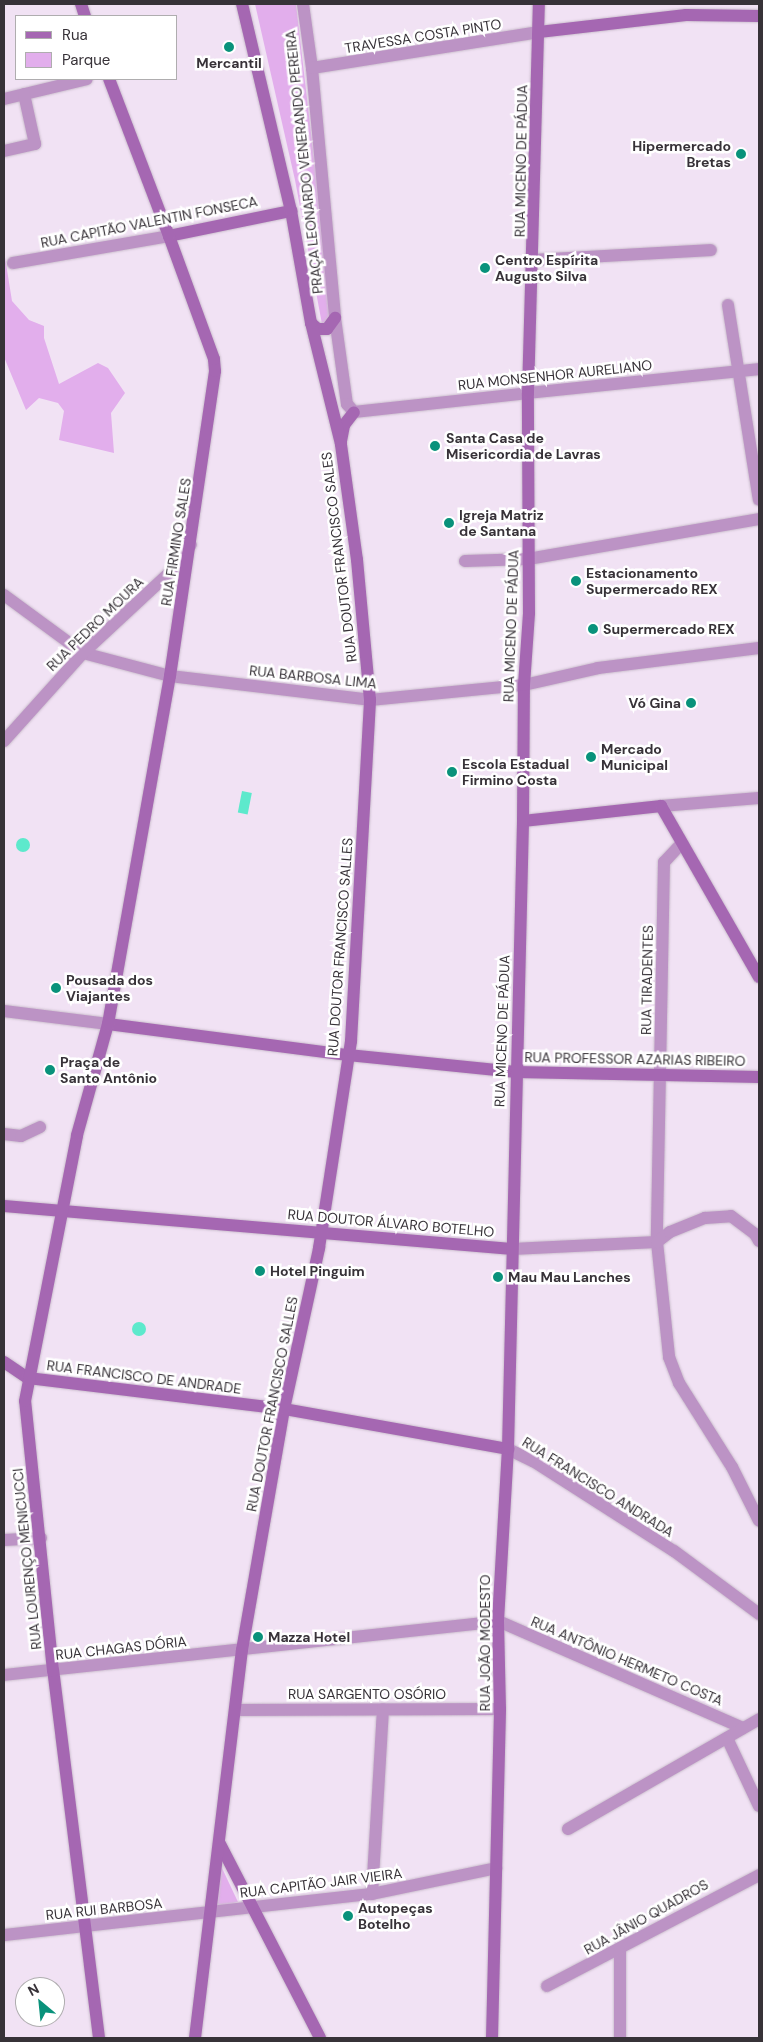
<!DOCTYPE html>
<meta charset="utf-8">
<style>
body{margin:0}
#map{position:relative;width:763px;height:2042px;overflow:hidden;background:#f1e2f4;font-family:"DM Sans",sans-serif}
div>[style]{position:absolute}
.green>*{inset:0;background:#e2aeec}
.water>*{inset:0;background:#5de9cc;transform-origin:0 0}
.round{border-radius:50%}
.roads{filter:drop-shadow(0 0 1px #ccbfce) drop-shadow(0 0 1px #ccbfce)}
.minor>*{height:12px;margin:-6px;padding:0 6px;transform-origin:6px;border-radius:6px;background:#bc93c5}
.tertiary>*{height:12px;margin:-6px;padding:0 6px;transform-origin:6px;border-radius:6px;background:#bc93c5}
.secondary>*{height:12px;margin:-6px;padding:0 6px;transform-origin:6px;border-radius:6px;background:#a567b2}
.dots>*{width:14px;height:14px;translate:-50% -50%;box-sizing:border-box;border:2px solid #fff;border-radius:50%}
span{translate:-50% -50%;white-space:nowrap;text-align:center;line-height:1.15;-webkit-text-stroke:5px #fff;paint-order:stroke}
.street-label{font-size:14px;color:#373238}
.poi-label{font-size:14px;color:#373238;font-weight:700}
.right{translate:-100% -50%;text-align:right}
.left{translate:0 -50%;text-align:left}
.frame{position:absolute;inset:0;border:5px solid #373238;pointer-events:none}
.legend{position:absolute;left:15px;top:15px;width:162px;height:65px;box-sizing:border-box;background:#fff;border:1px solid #afadaf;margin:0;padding:6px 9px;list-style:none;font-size:15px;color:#373238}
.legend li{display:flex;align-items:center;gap:10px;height:25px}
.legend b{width:25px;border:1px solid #afadaf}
.north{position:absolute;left:15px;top:1977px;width:50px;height:50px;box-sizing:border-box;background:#fff;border:1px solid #afadaf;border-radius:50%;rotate:332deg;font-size:14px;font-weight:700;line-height:20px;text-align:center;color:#373238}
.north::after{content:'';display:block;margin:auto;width:18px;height:22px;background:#09927b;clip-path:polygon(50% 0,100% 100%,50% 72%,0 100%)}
</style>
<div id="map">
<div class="green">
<div style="clip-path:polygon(255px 4px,296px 4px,333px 321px,322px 324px,295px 180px)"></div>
<div style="clip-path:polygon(4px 251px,12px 301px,29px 320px,44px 326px,44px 338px,59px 384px,98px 363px,108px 368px,125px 393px,111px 413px,114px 453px,59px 440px,64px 411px,58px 403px,39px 398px,26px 410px,4px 357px)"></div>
<div style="clip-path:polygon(221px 1866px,238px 1902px,216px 1907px)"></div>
</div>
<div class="water">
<div style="left:242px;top:791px;width:10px;height:22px;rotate:11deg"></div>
<div class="round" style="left:16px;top:838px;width:14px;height:14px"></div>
<div class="round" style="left:132px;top:1322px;width:14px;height:14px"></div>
</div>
<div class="roads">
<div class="minor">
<div style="left:4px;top:99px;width:85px;rotate:-13.5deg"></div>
<div style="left:4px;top:151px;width:32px;rotate:-13deg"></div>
<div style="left:35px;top:144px;width:51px;rotate:-102.4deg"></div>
<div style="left:534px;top:260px;width:177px;rotate:-3.2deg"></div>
<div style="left:13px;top:263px;width:158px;rotate:-9.8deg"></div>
<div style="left:728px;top:305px;width:197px;rotate:81deg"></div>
<div style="left:528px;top:393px;width:232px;rotate:-5.9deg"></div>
<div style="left:465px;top:561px;width:63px;rotate:-1.8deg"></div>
<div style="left:528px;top:559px;width:234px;rotate:-9.8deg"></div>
<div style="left:4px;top:595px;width:98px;rotate:36.3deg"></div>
<div style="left:83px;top:653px;width:90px;rotate:14.8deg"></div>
<div style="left:170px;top:676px;width:201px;rotate:6.8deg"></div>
<div style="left:370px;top:700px;width:155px;rotate:-5.6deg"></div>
<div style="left:524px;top:685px;width:76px;rotate:-12.9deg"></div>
<div style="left:598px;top:668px;width:162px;rotate:-7.1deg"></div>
<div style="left:4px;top:741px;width:118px;rotate:-48.1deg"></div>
<div style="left:83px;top:653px;width:116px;rotate:-42.9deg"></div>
<div style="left:168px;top:574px;width:37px;rotate:-52deg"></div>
<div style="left:661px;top:806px;width:98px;rotate:-4.7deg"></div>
<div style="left:681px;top:844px;width:25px;rotate:133deg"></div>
<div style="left:664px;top:862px;width:380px;rotate:91.1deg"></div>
<div style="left:657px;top:1242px;width:116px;rotate:84deg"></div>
<div style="left:669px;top:1357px;width:28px;rotate:69deg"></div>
<div style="left:679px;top:1383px;width:99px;rotate:57.8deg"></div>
<div style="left:732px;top:1467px;width:60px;rotate:63.4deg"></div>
<div style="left:4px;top:1011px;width:105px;rotate:7.1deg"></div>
<div style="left:4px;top:1134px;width:17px;rotate:7deg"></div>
<div style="left:21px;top:1136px;width:21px;rotate:-25deg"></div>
<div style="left:512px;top:1249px;width:145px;rotate:-2.8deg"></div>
<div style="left:657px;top:1242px;width:16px;rotate:-38deg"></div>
<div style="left:670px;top:1232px;width:38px;rotate:-22deg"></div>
<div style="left:705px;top:1218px;width:26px;rotate:-4deg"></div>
<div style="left:731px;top:1216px;width:30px;rotate:37deg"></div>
<div style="left:755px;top:1234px;width:8px;rotate:60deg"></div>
<div style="left:508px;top:1449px;width:28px;rotate:26deg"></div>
<div style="left:533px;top:1461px;width:167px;rotate:32.6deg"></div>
<div style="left:674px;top:1551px;width:106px;rotate:36.5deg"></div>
<div style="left:4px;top:1540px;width:37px;rotate:-3deg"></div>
<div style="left:498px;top:1621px;width:267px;rotate:23.6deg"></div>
<div style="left:235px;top:1710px;width:265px;rotate:-0.2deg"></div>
<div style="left:727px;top:1738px;width:75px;rotate:64.8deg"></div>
<div style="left:568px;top:1829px;width:220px;rotate:-29.9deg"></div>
<div style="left:372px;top:1894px;width:185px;rotate:-86.6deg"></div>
<div style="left:620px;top:1951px;width:87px;rotate:90deg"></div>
<div style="left:547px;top:1986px;width:239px;rotate:-27.6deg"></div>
</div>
<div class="tertiary">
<div style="left:303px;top:4px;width:65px;rotate:82deg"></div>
<div style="left:312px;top:68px;width:251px;rotate:84.7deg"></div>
<div style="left:335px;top:318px;width:87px;rotate:82.1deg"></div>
<div style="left:347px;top:404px;width:11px;rotate:49deg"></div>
<div style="left:354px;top:412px;width:175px;rotate:-6.2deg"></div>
<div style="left:312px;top:68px;width:230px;rotate:-9deg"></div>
<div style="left:4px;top:1675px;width:497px;rotate:-6.2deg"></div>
<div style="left:4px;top:1935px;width:370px;rotate:-6.4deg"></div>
<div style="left:372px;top:1894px;width:127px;rotate:-11.8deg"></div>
</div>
<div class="secondary">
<div style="left:81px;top:4px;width:13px;rotate:72deg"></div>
<div style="left:539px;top:32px;width:148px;rotate:-6.6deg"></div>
<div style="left:686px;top:15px;width:73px;rotate:0.8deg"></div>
<div style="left:169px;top:236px;width:125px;rotate:-11.6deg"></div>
<div style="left:311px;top:323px;width:9px;rotate:41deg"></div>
<div style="left:318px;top:329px;width:9px"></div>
<div style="left:327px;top:329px;width:14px;rotate:-54deg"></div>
<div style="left:341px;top:441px;width:16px;rotate:-79deg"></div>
<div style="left:344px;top:425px;width:16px;rotate:-52deg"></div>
<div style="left:523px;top:821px;width:139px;rotate:-6.2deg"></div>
<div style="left:661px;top:806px;width:197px;rotate:60.2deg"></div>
<div style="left:108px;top:1024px;width:242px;rotate:7.4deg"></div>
<div style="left:348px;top:1055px;width:169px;rotate:5.8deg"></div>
<div style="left:516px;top:1072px;width:243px;rotate:1.2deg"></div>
<div style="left:4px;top:1206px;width:510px;rotate:4.84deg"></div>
<div style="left:4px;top:1362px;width:29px;rotate:34deg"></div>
<div style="left:28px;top:1378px;width:258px;rotate:6.9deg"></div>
<div style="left:284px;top:1409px;width:228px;rotate:10.1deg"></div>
<div style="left:220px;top:1844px;width:218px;rotate:62.7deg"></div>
<div style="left:99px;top:2038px;width:370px;rotate:-97.1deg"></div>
<div style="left:53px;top:1671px;width:271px;rotate:-95.9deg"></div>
<div style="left:25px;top:1401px;width:271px;rotate:-78.9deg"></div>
<div style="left:77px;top:1135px;width:115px;rotate:-74.4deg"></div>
<div style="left:108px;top:1024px;width:353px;rotate:-79.9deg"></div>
<div style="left:170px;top:676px;width:308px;rotate:-81.6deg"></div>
<div style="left:215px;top:371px;width:12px;rotate:-95deg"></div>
<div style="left:214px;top:359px;width:131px;rotate:-110.1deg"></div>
<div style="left:169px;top:236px;width:168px;rotate:-110.9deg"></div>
<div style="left:195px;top:2038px;width:391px;rotate:-83.1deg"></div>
<div style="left:242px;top:1650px;width:245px;rotate:-80.1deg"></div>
<div style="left:284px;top:1409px;width:165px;rotate:-77.7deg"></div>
<div style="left:319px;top:1248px;width:209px;rotate:-81.2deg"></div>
<div style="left:351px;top:1041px;width:342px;rotate:-86.8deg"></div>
<div style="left:370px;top:700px;width:141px;rotate:-95.3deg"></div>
<div style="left:357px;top:560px;width:117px;rotate:-97.9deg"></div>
<div style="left:341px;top:444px;width:125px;rotate:-103.9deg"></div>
<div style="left:311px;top:323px;width:114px;rotate:-100.1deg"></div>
<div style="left:291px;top:211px;width:213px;rotate:-103.3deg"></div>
<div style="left:492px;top:2038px;width:329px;rotate:-88.6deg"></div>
<div style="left:500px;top:1709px;width:88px;rotate:-91.3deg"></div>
<div style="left:498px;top:1621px;width:172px;rotate:-86.7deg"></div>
<div style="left:508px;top:1449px;width:628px;rotate:-88.63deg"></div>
<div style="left:523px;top:821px;width:136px;rotate:-89.6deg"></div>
<div style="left:524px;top:685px;width:72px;rotate:-86deg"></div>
<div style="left:529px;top:613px;width:220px;rotate:-90.3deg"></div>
<div style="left:528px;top:393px;width:389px;rotate:-88.4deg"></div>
</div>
</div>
<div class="dots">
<div style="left:229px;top:47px;background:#09927b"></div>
<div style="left:741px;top:154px;background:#09927b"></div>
<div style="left:485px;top:268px;background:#09927b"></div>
<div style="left:435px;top:446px;background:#09927b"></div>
<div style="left:449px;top:523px;background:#09927b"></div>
<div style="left:576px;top:581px;background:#09927b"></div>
<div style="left:593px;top:629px;background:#09927b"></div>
<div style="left:691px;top:703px;background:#09927b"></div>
<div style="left:591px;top:757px;background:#09927b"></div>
<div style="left:452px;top:772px;background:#09927b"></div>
<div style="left:56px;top:988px;background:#09927b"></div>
<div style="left:50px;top:1070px;background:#09927b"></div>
<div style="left:260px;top:1271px;background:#09927b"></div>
<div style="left:498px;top:1277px;background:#09927b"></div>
<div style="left:258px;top:1637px;background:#09927b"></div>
<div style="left:348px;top:1916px;background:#09927b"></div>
</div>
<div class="street-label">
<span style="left:423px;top:36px;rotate:-9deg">TRAVESSA COSTA PINTO</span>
<span style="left:521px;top:161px;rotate:-89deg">RUA MICENO DE PÁDUA</span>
<span style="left:304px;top:162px;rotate:-96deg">PRAÇA LEONARDO VENERANDO PEREIRA</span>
<span style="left:149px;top:222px;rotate:-11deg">RUA CAPITÃO VALENTIN FONSECA</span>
<span style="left:555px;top:375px;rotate:-6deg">RUA MONSENHOR AURELIANO</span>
<span style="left:176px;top:542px;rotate:-81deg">RUA FIRMINO SALES</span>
<span style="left:339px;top:557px;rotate:-97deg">RUA DOUTOR FRANCISCO SALES</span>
<span style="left:95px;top:624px;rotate:-44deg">RUA PEDRO MOURA</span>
<span style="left:511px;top:626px;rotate:-88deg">RUA MICENO DE PÁDUA</span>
<span style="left:313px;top:677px;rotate:6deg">RUA BARBOSA LIMA</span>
<span style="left:340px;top:947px;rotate:-86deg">RUA DOUTOR FRANCISCO SALLES</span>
<span style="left:647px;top:980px;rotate:-89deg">RUA TIRADENTES</span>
<span style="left:502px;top:1031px;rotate:-88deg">RUA MICENO DE PÁDUA</span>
<span style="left:635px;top:1059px;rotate:1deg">RUA PROFESSOR AZARIAS RIBEIRO</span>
<span style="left:391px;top:1223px;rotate:5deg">RUA DOUTOR ÁLVARO BOTELHO</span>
<span style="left:144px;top:1377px;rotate:7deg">RUA FRANCISCO DE ANDRADE</span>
<span style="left:272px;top:1404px;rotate:-79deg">RUA DOUTOR FRANCISCO SALLES</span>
<span style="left:598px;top:1487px;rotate:32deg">RUA FRANCISCO ANDRADA</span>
<span style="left:27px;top:1559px;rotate:-96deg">RUA LOURENÇO MENICUCCI</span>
<span style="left:485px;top:1643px;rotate:-90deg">RUA JOÃO MODESTO</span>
<span style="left:121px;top:1648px;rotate:-6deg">RUA CHAGAS DÓRIA</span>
<span style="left:627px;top:1661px;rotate:23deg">RUA ANTÔNIO HERMETO COSTA</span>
<span style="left:367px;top:1694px">RUA SARGENTO OSÓRIO</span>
<span style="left:321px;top:1883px;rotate:-7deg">RUA CAPITÃO JAIR VIEIRA</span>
<span style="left:104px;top:1909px;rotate:-6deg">RUA RUI BARBOSA</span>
<span style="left:646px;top:1917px;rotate:-29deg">RUA JÂNIO QUADROS</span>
</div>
<div class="poi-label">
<span style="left:229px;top:63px">Mercantil</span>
<span class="right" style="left:731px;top:154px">Hipermercado<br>Bretas</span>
<span class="left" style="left:495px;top:268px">Centro Espírita<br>Augusto Silva</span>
<span class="left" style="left:446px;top:446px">Santa Casa de<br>Misericordia de Lavras</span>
<span class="left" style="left:459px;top:523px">Igreja Matriz<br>de Santana</span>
<span class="left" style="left:586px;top:581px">Estacionamento<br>Supermercado REX</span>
<span class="left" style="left:603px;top:629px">Supermercado REX</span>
<span class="right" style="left:681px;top:703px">Vó Gina</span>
<span class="left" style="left:601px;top:757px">Mercado<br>Municipal</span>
<span class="left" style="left:462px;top:772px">Escola Estadual<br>Firmino Costa</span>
<span class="left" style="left:66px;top:988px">Pousada dos<br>Viajantes</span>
<span class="left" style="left:60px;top:1070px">Praça de<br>Santo Antônio</span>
<span class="left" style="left:270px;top:1271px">Hotel Pinguim</span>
<span class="left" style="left:508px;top:1277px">Mau Mau Lanches</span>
<span class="left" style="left:268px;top:1637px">Mazza Hotel</span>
<span class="left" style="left:358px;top:1916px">Autopeças<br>Botelho</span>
</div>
<div class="frame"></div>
<ul class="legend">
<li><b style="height:6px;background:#a567b2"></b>Rua</li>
<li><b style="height:14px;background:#e2aeec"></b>Parque</li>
</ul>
<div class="north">N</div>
</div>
